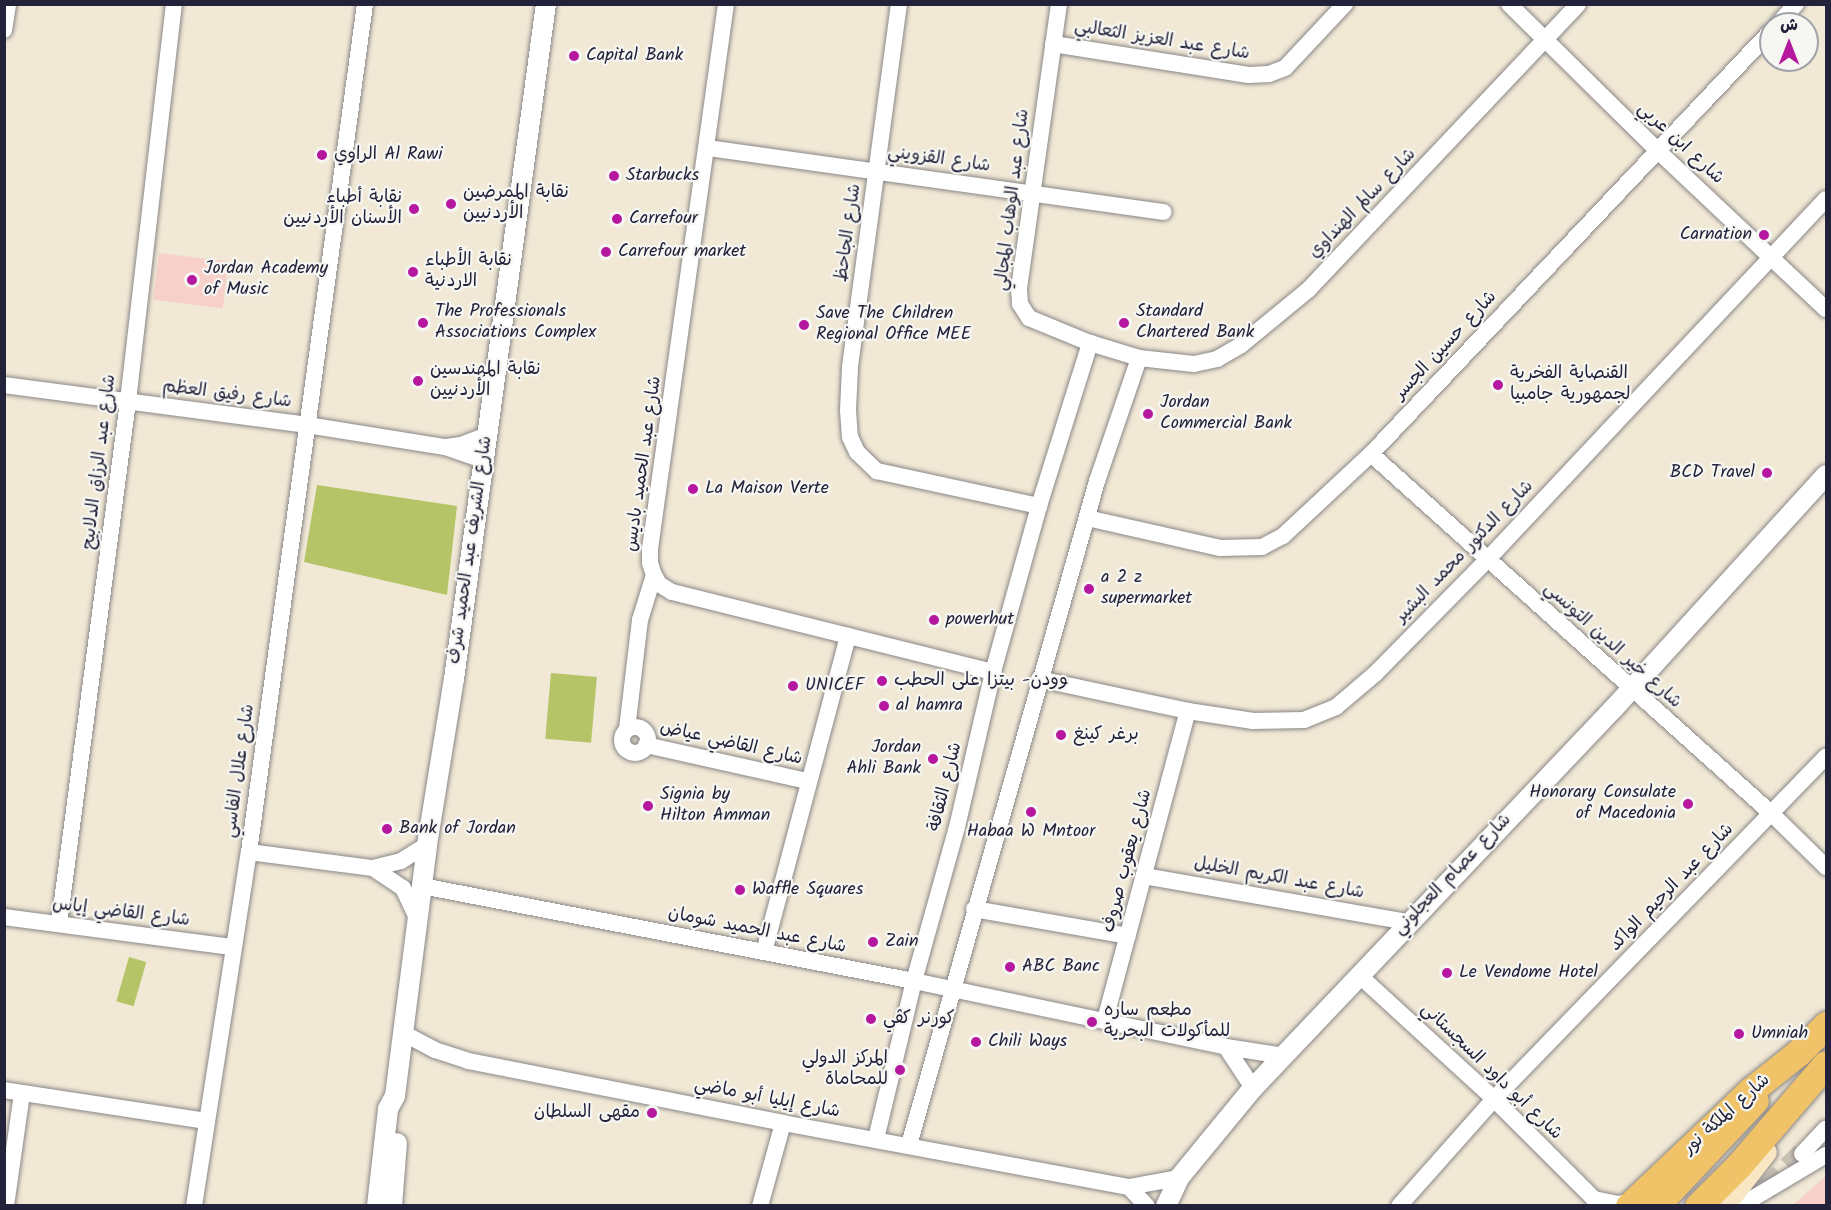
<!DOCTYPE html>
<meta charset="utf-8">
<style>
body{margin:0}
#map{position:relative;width:1831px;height:1210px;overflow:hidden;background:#f1e9d5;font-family:Kalam,"Playpen Sans Arabic",sans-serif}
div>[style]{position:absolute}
.built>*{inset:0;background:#f7d0c9;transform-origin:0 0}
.green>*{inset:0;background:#b5c466;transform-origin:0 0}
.secondary-tunnel>*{height:22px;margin-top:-11px;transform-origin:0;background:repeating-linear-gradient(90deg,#c8c1b6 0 22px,transparent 0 33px)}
.roads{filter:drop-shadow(0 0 2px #8a8688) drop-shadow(0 0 2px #8a8688)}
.minor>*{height:16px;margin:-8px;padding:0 8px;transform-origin:8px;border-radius:8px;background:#fff}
.minor>.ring{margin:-8px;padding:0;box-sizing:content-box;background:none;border:16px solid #fff;border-radius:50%}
.tertiary>*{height:20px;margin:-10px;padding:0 10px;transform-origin:10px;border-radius:10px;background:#fff}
.secondary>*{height:22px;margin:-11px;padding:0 11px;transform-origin:11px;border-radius:11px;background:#f9e7c3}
.primary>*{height:26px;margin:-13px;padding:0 13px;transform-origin:13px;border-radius:13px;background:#f0c369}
.trunk>*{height:27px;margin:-13.5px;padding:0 13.5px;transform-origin:13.5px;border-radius:13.5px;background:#f0c369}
.dots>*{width:16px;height:16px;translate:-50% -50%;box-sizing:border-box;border:3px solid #f6f6f2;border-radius:50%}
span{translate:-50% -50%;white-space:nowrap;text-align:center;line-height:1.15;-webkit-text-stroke:4.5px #f6f6f2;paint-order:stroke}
.street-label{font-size:18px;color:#22223b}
.poi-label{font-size:18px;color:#22223b}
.left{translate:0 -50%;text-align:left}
.right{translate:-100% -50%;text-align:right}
.frame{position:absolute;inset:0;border:6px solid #22223b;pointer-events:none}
.north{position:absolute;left:1759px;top:12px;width:60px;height:60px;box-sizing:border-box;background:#f6f6f2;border:2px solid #a1a1a9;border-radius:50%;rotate:0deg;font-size:16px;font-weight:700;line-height:24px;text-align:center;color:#22223b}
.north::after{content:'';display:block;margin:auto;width:21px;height:27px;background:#b5179e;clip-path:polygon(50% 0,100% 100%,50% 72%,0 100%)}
</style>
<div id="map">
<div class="built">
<div style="left:159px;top:253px;width:70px;height:47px;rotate:7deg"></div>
<div style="clip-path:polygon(1826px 1176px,1826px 1205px,1793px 1205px)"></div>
</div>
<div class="green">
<div style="clip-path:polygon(317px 485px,457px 506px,447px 595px,304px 562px)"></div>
<div style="left:551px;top:673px;width:46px;height:66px;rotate:5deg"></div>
<div style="left:129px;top:957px;width:18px;height:46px;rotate:16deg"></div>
</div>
<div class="secondary-tunnel">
<div style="left:1765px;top:1190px;width:52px;rotate:-44.2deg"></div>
</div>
<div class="roads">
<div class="minor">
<div style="left:726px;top:4px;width:550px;rotate:97.94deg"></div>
<div style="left:650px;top:549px;width:14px;rotate:90deg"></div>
<div style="left:650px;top:563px;width:13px;rotate:72deg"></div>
<div style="left:654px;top:575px;width:10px;rotate:61deg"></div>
<div style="left:659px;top:584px;width:15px;rotate:32deg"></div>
<div style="left:672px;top:592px;width:331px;rotate:14deg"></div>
<div style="left:899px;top:4px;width:367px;rotate:97.7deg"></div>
<div style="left:850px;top:368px;width:42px;rotate:92.7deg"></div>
<div style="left:848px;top:410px;width:27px;rotate:86deg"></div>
<div style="left:850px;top:437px;width:17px;rotate:65deg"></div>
<div style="left:857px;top:452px;width:28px;rotate:44deg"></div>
<div style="left:877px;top:471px;width:166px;rotate:12.2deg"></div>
<div style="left:1059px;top:4px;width:288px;rotate:98deg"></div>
<div style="left:1019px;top:289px;width:15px;rotate:86deg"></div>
<div style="left:1020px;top:304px;width:17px;rotate:57deg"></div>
<div style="left:1029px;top:318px;width:66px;rotate:22.3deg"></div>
<div style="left:1090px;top:343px;width:51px;rotate:17deg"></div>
<div style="left:1139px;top:358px;width:55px;rotate:6.2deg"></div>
<div style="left:1194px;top:364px;width:24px;rotate:-12deg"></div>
<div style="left:1217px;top:359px;width:28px;rotate:-30deg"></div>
<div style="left:1241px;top:345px;width:87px;rotate:-39.4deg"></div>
<div style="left:1308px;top:290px;width:393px;rotate:-46.6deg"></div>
<div style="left:1509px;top:4px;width:208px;rotate:44.6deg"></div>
<div style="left:1657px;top:150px;width:232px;rotate:43.3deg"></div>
<div style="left:1778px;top:24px;width:27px;rotate:-48deg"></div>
<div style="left:4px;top:30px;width:26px;rotate:-81deg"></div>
<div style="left:1053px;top:44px;width:198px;rotate:9deg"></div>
<div style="left:1249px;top:75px;width:20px;rotate:-3deg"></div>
<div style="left:1269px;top:74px;width:17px;rotate:-21deg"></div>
<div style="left:1285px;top:68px;width:88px;rotate:-46.8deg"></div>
<div style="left:708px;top:148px;width:460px;rotate:8deg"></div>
<div style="left:4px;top:385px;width:306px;rotate:7.5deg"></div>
<div style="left:307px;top:425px;width:140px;rotate:9.1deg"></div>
<div style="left:445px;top:447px;width:39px;rotate:19deg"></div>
<div style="left:446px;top:447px;width:15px;rotate:-8deg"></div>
<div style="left:461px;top:445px;width:28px;rotate:-21deg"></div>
<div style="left:1371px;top:454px;width:539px;rotate:41.92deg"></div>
<div style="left:1772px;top:814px;width:76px;rotate:44.5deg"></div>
<div style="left:1087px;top:518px;width:136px;rotate:12.7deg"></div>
<div style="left:1220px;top:548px;width:42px;rotate:-1.4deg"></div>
<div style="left:1262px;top:547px;width:24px;rotate:-28deg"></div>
<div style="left:1283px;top:536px;width:120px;rotate:-43deg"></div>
<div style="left:1371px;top:454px;width:582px;rotate:-46.6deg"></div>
<div style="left:1039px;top:679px;width:152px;rotate:12.1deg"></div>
<div style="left:1188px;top:711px;width:66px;rotate:8.7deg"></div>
<div style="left:1253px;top:721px;width:51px;rotate:-1.1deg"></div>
<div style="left:1304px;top:720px;width:35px;rotate:-22deg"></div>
<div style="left:1336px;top:707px;width:52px;rotate:-40.4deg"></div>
<div style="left:1376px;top:673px;width:158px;rotate:-45.5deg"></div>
<div style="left:1487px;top:560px;width:495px;rotate:-46.8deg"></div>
<div class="ring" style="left:622px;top:727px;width:10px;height:10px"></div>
<div style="left:627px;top:729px;width:110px;rotate:-83.2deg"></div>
<div style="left:640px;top:620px;width:47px;rotate:-72.7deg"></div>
<div style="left:646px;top:745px;width:165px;rotate:12.6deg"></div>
<div style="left:249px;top:852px;width:125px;rotate:7.4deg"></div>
<div style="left:373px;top:868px;width:29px;rotate:-14deg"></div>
<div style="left:401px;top:861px;width:31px;rotate:-32deg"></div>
<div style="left:373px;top:868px;width:36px;rotate:34deg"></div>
<div style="left:403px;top:888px;width:33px;rotate:65deg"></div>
<div style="left:1144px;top:876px;width:268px;rotate:9.9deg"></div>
<div style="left:422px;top:886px;width:501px;rotate:10.93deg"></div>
<div style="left:914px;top:981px;width:319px;rotate:11.9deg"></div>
<div style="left:1226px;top:1047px;width:59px;rotate:8.8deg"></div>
<div style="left:974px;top:909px;width:156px;rotate:9.9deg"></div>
<div style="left:4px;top:917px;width:231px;rotate:7.5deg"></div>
<div style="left:59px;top:924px;width:528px;rotate:-82.48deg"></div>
<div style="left:128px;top:401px;width:400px;rotate:-83.4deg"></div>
<div style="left:764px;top:952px;width:327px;rotate:-75.1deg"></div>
<div style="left:1360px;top:976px;width:182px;rotate:42.5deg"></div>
<div style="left:1494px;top:1099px;width:141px;rotate:45deg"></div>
<div style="left:1594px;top:1199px;width:8px;rotate:67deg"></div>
<div style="left:1105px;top:1020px;width:320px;rotate:-75deg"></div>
<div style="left:403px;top:1033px;width:36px;rotate:28deg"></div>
<div style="left:435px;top:1050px;width:35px;rotate:18deg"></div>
<div style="left:468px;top:1061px;width:321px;rotate:11.1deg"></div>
<div style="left:783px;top:1123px;width:352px;rotate:10.5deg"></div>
<div style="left:1129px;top:1187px;width:51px;rotate:-10.2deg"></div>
<div style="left:1226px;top:1047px;width:49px;rotate:56.6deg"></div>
<div style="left:4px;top:1090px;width:205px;rotate:8.7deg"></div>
<div style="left:876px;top:1139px;width:163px;rotate:-76.5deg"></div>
<div style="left:914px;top:981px;width:160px;rotate:-74.4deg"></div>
<div style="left:957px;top:827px;width:159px;rotate:-76.9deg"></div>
<div style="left:993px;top:672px;width:172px;rotate:-74.5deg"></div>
<div style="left:1039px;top:506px;width:171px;rotate:-72.6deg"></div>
<div style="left:909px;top:1145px;width:690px;rotate:-74.19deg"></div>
<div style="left:1097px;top:481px;width:130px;rotate:-71.1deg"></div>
<div style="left:1802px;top:1154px;width:35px;rotate:-47deg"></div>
<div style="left:1129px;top:1187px;width:26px;rotate:47deg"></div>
<div style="left:1594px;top:1199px;width:25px;rotate:12deg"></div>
<div style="left:1618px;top:1204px;width:16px;rotate:-11deg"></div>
<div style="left:6px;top:1206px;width:114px;rotate:-81.9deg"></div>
<div style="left:194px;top:1206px;width:358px;rotate:-81.2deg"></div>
<div style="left:249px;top:852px;width:856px;rotate:-82.21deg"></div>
<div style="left:760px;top:1206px;width:86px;rotate:-74.5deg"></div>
<div style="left:1399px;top:1206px;width:143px;rotate:-48.4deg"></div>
<div style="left:1494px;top:1099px;width:477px;rotate:-45.9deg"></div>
<div style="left:1740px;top:1206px;width:100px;rotate:-30.7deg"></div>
</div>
<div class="tertiary">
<div style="left:377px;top:1206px;width:98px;rotate:-83.5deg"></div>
<div style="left:388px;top:1109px;width:15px;rotate:-62deg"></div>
<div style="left:395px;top:1096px;width:253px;rotate:-82.7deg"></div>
<div style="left:427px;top:845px;width:168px;rotate:-80.8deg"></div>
<div style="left:454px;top:679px;width:681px;rotate:-82.24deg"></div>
<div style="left:392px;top:1206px;width:63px;rotate:-85.5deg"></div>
<div style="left:1166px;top:1206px;width:31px;rotate:-65deg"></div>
<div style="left:1179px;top:1178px;width:117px;rotate:-50.6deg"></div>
<div style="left:1253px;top:1088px;width:524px;rotate:-46.47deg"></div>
<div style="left:1614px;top:708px;width:315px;rotate:-47.7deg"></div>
</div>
<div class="secondary">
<div style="left:1724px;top:1206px;width:68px;rotate:-52.1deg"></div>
</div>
<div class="primary">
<div style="left:1657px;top:1206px;width:144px;rotate:-46.7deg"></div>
</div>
<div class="trunk">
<div style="left:1629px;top:1206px;width:166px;rotate:-43.5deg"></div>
<div style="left:1749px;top:1092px;width:63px;rotate:-38.5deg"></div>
<div style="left:1798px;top:1053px;width:40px;rotate:-45deg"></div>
<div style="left:1698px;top:1206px;width:58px;rotate:-45deg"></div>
<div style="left:1739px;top:1165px;width:133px;rotate:-49.3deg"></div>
</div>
</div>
<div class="dots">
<div style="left:574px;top:56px;background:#b5179e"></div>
<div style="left:322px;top:155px;background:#b5179e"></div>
<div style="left:614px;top:176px;background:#b5179e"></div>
<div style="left:451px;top:204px;background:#b5179e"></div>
<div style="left:414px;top:209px;background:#b5179e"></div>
<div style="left:617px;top:219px;background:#b5179e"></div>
<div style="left:1764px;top:235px;background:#b5179e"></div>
<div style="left:606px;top:252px;background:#b5179e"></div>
<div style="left:413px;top:272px;background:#b5179e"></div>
<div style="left:192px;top:280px;background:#b5179e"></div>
<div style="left:423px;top:323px;background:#b5179e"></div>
<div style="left:1124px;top:323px;background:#b5179e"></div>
<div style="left:804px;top:325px;background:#b5179e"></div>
<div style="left:418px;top:381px;background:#b5179e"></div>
<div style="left:1498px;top:385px;background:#b5179e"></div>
<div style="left:1148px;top:414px;background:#b5179e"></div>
<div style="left:1767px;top:473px;background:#b5179e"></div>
<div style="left:693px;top:489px;background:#b5179e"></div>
<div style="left:1089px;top:589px;background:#b5179e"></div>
<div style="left:934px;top:620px;background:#b5179e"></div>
<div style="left:882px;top:681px;background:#b5179e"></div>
<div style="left:793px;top:686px;background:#b5179e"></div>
<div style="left:884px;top:706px;background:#b5179e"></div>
<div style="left:1061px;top:735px;background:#b5179e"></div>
<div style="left:933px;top:759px;background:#b5179e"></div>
<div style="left:1688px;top:804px;background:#b5179e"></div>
<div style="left:648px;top:806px;background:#b5179e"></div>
<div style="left:1031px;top:812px;background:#b5179e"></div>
<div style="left:387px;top:829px;background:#b5179e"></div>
<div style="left:740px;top:890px;background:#b5179e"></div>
<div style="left:873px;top:942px;background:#b5179e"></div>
<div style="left:1010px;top:967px;background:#b5179e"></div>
<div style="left:1447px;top:973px;background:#b5179e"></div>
<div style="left:871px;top:1019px;background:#b5179e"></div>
<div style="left:1092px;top:1022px;background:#b5179e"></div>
<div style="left:1739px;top:1034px;background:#b5179e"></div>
<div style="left:976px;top:1042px;background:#b5179e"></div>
<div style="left:900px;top:1070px;background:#b5179e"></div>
<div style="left:652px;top:1113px;background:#b5179e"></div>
</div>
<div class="street-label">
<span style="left:1162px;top:41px;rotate:9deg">شارع عبد العزيز الثعالبي</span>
<span style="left:1680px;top:144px;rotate:43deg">شارع ابن عربي</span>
<span style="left:939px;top:160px;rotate:8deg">شارع القزويني</span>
<span style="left:1013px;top:200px;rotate:-83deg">شارع عبد الوهاب المجالي</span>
<span style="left:1363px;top:204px;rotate:-46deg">شارع سالم الهنداوي</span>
<span style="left:849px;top:233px;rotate:-82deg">شارع الجاحظ</span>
<span style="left:1446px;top:346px;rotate:-47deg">شارع حسين الجسر</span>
<span style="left:227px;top:395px;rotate:7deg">شارع رفيق العظم</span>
<span style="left:100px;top:462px;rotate:-83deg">شارع عبد الرزاق الدلابيح</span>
<span style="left:644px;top:464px;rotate:-82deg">شارع عبد الحميد باديس</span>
<span style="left:471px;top:550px;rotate:-82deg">شارع الشريف عبد الحميد شرف</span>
<span style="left:1465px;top:552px;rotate:-46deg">شارع الدكتور محمد البشير</span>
<span style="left:1612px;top:646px;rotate:42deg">شارع خير الدين التونسي</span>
<span style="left:731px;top:744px;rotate:13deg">شارع القاضي عياض</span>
<span style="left:240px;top:771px;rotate:-82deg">شارع علال الفاسي</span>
<span style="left:946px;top:787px;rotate:-76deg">شارع الثقافة</span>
<span style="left:1128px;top:861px;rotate:-75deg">شارع يعقوب صروف</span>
<span style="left:1453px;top:875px;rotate:-46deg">شارع عصام العجلوني</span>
<span style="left:1279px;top:879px;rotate:10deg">شارع عبد الكريم الخليل</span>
<span style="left:1672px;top:888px;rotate:-46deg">شارع عبد الرحيم الواكد</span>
<span style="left:121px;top:913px;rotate:7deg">شارع القاضي إياس</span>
<span style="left:757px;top:931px;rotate:11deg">شارع عبد الحميد شومان</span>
<span style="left:1491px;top:1072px;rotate:44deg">شارع أبو داود السجستاني</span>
<span style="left:767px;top:1099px;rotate:11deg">شارع إيليا أبو ماضي</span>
<span style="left:1727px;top:1115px;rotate:-42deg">شارع الملكة نور</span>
</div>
<div class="poi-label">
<span class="left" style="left:586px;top:56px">Capital Bank</span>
<span class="left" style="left:334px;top:155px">الراوي Al Rawi</span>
<span class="left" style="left:626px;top:176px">Starbucks</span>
<span class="left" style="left:463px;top:204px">نقابة الممرضين<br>الأردنيين</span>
<span class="right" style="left:402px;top:209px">نقابة أطباء<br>الأسنان الأردنيين</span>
<span class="left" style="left:629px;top:219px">Carrefour</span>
<span class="right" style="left:1752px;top:235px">Carnation</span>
<span class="left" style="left:618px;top:252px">Carrefour market</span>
<span class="left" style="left:425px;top:272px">نقابة الأطباء<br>الاردنية</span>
<span class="left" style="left:204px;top:280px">Jordan Academy<br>of Music</span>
<span class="left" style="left:435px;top:323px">The Professionals<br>Associations Complex</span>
<span class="left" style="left:1136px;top:323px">Standard<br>Chartered Bank</span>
<span class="left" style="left:816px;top:325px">Save The Children<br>Regional Office MEE</span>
<span class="left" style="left:430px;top:381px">نقابة المهندسين<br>الأردنيين</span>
<span class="left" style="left:1510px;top:385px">القنصاية الفخرية<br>لجمهورية جامبيا</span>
<span class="left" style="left:1160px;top:414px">Jordan<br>Commercial Bank</span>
<span class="right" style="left:1755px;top:473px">BCD Travel</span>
<span class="left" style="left:705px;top:489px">La Maison Verte</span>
<span class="left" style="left:1101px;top:589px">a 2 z<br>supermarket</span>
<span class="left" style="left:946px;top:620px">powerhut</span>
<span class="left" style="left:894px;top:681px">وودن- بيتزا على الحطب</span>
<span class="left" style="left:805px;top:686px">UNICEF</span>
<span class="left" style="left:896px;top:706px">al hamra</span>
<span class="left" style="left:1073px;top:735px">برغر كينغ</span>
<span class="right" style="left:921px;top:759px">Jordan<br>Ahli Bank</span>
<span class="right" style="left:1676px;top:804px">Honorary Consulate<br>of Macedonia</span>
<span class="left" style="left:660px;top:806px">Signia by<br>Hilton Amman</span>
<span class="left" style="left:399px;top:829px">Bank of Jordan</span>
<span style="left:1031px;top:832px">Habaa W Mntoor</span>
<span class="left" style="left:752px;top:890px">Waffle Squares</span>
<span class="left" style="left:885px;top:942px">Zain</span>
<span class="left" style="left:1022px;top:967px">ABC Banc</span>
<span class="left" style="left:1459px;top:973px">Le Vendome Hotel</span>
<span class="left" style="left:1104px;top:1022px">مطعم ساره<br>للمأكولات البحرية</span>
<span class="left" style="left:883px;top:1019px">كورنر كڤي</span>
<span class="left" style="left:1751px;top:1034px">Umniah</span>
<span class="left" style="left:988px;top:1042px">Chili Ways</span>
<span class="right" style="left:888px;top:1070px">المركز الدولي<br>للمحاماة</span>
<span class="right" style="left:640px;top:1113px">مقهى السلطان</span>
</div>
<div class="frame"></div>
<div class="north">ش</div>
</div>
